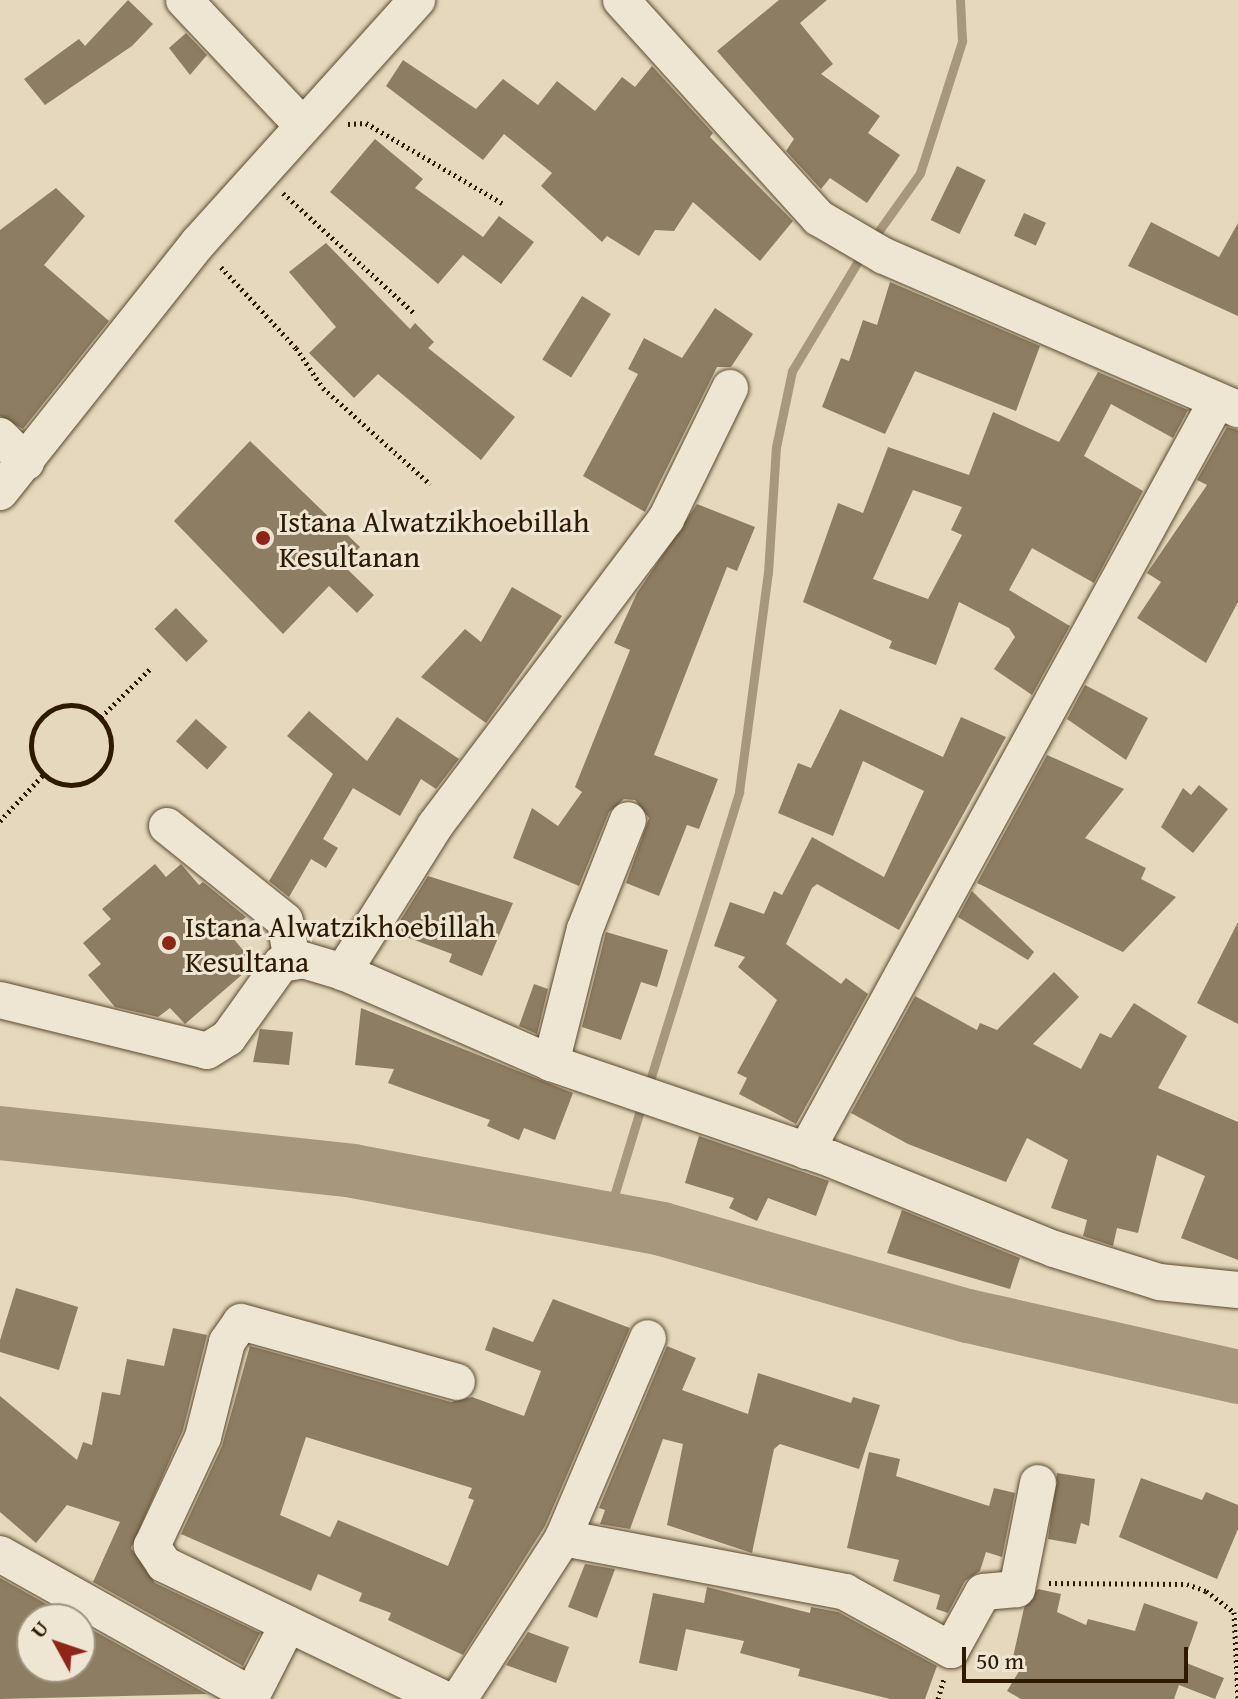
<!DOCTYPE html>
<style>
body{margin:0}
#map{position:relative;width:1238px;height:1699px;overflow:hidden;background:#e5d8bc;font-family:"Gentium Book Plus",serif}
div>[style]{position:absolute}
.stream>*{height:9px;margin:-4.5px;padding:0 4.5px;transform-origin:4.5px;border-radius:4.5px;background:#a7977d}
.river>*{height:54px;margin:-27px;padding:0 27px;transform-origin:27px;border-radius:27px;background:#a7977d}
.building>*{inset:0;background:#8d7d63;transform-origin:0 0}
.path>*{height:5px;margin-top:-2.5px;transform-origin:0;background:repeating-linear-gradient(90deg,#2e1a02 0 2px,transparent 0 6px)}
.path>.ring{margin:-2.5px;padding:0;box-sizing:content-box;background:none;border:5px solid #2e1a02;border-radius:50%}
.roads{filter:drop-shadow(0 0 2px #5c4a30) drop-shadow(0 0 2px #5c4a30)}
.minor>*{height:36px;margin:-18px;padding:0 18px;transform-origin:18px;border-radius:18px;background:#eee6d3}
.dots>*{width:22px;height:22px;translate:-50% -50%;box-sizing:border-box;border:4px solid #eee6d3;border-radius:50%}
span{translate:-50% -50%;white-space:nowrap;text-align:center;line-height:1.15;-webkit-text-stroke:6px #eee6d3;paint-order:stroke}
.poi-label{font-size:30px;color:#2e1a02}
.left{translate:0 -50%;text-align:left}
.north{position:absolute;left:16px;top:1603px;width:80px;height:80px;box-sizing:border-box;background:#eee6d3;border:2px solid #a1947f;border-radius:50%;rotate:310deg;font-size:22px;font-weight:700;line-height:32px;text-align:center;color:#2e1a02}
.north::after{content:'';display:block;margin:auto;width:28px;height:36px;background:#8f2418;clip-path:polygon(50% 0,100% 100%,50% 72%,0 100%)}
.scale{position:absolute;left:962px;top:1647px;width:226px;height:36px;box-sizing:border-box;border:4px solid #2e1a02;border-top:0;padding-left:10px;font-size:24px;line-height:28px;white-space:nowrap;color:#2e1a02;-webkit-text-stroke:6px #eee6d3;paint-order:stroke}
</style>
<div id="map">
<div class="stream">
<div style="left:873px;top:239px;width:81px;rotate:-54.5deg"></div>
<div style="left:920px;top:173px;width:139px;rotate:-72.3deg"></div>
<div style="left:962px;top:41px;width:41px;rotate:-92.8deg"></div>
<div style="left:647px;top:1090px;width:312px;rotate:-72.8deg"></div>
<div style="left:739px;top:792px;width:221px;rotate:-82.5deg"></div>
<div style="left:768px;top:573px;width:126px;rotate:-86.4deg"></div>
<div style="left:776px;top:447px;width:78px;rotate:-78.1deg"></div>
<div style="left:792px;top:371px;width:140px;rotate:-59deg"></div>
<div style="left:607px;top:1219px;width:120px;rotate:-73.1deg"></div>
</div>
<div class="river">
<div style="left:0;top:1133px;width:355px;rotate:6.1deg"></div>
<div style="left:353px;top:1171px;width:314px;rotate:10.6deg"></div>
<div style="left:662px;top:1229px;width:318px;rotate:15.9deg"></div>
<div style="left:968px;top:1316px;width:277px;rotate:12.7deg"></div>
</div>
<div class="building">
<div style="clip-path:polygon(128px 0,153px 24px,132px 46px,45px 105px,24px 79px,79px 39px,85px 46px)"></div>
<div style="clip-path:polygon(779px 0,827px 0,800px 23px,833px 64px,821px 74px,880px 116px,868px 133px,900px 155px,867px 203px,830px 178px,821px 189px,786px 151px,794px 139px,717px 51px)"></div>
<div style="clip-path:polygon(186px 33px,207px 55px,190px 75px,169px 48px)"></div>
<div style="clip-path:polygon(403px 60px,476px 109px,503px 79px,538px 105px,557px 81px,595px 111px,622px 77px,635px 87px,652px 66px,713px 133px,710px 137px,793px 221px,760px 261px,693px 202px,674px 231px,655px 230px,639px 256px,607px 236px,602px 242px,541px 186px,552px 173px,504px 134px,483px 160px,386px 86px)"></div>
<div style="clip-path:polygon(375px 139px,423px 179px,415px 188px,483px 237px,499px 216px,534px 242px,501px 284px,463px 255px,438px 284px,330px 192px)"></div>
<div style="left:957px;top:166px;width:32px;height:60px;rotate:26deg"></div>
<div style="clip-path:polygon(56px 188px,85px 216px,44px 265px,109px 321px,23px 429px,0 416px,0 230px)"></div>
<div style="left:1024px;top:213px;width:24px;height:25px;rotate:24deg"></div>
<div style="clip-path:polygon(1151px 222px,1219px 257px,1238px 223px,1238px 316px,1128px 266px)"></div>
<div style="clip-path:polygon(326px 243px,410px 329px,415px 323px,434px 342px,428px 348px,515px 417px,481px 460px,378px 374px,354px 398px,309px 353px,336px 327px,289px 272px)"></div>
<div style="clip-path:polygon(890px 282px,1040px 346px,1016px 411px,915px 371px,885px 434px,822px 407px,841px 358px,849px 361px,863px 320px,877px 325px)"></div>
<div style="left:582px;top:296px;width:34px;height:75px;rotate:32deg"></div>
<div style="clip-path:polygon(715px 308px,753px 334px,731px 367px,717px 367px,645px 512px,583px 476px,638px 374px,628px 369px,644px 338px,682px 358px)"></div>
<div style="clip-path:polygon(evenodd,1098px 372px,1188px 410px,1173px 438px,1111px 404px,1084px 456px,1143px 491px,1094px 583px,1032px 548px,1009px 590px,1070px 626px,1032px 695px,994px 669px,1015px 637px,1009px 628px,959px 602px,936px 665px,889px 648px,892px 641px,803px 602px,838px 503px,863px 513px,888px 447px,969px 475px,993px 412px,1059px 442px,1098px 372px,913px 490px,962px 507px,951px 530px,962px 535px,928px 599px,873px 579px,913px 490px)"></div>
<div style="clip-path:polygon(1227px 427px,1238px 430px,1238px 602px,1206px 663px,1137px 618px,1161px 582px,1147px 573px,1207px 485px,1197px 480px)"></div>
<div style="clip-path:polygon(250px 441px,360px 547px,343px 565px,374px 595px,357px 613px,329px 586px,283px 634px,174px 521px)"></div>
<div style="clip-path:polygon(697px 504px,755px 527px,737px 571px,727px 567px,654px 755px,718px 779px,699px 829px,687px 825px,659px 896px,626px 883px,649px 818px,635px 800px,624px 799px,609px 812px,579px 886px,513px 858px,532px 808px,558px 826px,582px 792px,575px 787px,630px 650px,614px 643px,637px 593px)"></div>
<div style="clip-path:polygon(512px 587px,562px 616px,486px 723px,421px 677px,465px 629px,481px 642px)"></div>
<div style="left:176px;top:608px;width:46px;height:30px;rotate:46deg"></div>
<div style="clip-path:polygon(1085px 685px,1148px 718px,1126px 760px,1067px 719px)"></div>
<div style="clip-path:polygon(840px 709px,943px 757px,961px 717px,1006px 737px,899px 930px,817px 884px,812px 888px,786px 944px,841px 984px,846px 978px,868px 994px,796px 1124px,739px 1094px,747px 1078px,737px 1073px,777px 1000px,738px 967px,745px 957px,714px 946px,730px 902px,764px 914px,774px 891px,782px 895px,812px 837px,884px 877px,924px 791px,863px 761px,833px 836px,778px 813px,798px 763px,811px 768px)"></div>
<div style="clip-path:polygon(309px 711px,367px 761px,397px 717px,459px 759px,436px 789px,421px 779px,400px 816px,353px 788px,323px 839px,338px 848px,326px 868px,311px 859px,289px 897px,269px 881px,333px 774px,287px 736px)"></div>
<div style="left:196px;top:719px;width:42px;height:30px;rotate:42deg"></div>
<div style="clip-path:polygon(1047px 755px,1124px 789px,1085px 838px,1146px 868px,1141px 879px,1176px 897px,1123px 952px,977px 883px)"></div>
<div style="clip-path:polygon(1199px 785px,1228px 809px,1193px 853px,1161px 827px,1183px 788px,1191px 795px)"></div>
<div style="clip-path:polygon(155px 864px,166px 877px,181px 864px,199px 885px,203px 882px,246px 917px,228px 932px,247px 955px,237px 963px,244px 973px,185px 1024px,170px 1008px,158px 1017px,115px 1007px,88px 975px,101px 964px,83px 943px,111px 919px,102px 909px)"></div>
<div style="clip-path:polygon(428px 876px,513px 903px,482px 976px,449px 962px,452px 954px,393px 932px)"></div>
<div style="clip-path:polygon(972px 891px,1034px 952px,1028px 960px,958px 917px)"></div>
<div style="clip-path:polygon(1238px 922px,1238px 1024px,1197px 1003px)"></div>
<div style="clip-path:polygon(606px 932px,668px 950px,657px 987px,641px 982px,621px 1040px,582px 1027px)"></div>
<div style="clip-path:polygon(1054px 972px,1079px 997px,1033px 1044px,1081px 1069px,1100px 1033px,1111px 1038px,1134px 1003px,1187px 1036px,1158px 1088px,1238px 1122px,1238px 1260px,1181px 1238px,1205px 1176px,1157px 1155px,1138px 1233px,1117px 1228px,1113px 1246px,1083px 1236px,1087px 1220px,1051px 1208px,1068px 1160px,1027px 1138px,1006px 1182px,908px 1144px,851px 1113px,915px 996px,977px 1030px,980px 1023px,997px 1030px)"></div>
<div style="clip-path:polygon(534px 984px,548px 989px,537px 1034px,519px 1026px)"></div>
<div style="clip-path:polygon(361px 1008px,573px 1093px,555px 1140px,524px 1128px,519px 1140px,487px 1126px,490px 1120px,388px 1083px,394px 1069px,355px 1065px)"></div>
<div style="clip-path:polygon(260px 1029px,293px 1032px,289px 1065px,253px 1062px)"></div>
<div style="clip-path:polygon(699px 1136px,829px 1181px,816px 1216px,768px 1198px,757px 1221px,729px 1208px,734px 1198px,685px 1183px)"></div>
<div style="clip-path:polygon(902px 1210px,1020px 1258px,1010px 1289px,887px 1253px)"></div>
<div style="left:16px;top:1288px;width:65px;height:66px;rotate:17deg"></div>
<div style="clip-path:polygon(evenodd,553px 1299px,630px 1328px,545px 1526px,463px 1655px,388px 1620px,391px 1613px,359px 1601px,362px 1593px,318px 1574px,311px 1591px,181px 1534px,222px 1446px,250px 1346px,451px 1402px,472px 1397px,524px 1416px,541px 1371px,485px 1350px,493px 1327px,533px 1342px,553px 1299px,306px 1437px,472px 1488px,468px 1498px,474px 1500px,448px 1566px,338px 1520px,330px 1537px,280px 1515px,306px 1437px)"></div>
<div style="clip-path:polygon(173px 1328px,207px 1335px,183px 1430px,131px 1548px,155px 1583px,260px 1633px,243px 1666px,93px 1582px,120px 1522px,67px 1505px,36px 1543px,0 1512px,0 1396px,77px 1460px,83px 1442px,92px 1445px,102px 1392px,120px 1395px,127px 1359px,164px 1366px)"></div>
<div style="clip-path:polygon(667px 1346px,696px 1358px,682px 1390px,748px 1414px,758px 1373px,851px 1403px,853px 1397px,880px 1405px,859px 1469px,780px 1444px,774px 1449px,752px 1553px,667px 1525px,683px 1444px,663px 1439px,630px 1529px,600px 1524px,605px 1510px,599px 1508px)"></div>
<div style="clip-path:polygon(869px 1452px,900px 1459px,896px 1476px,989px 1506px,994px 1488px,1015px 1493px,1002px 1557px,986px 1552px,980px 1571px,965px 1581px,948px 1613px,936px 1609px,940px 1595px,893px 1581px,899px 1560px,847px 1548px)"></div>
<div style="clip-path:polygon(1057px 1473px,1095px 1479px,1089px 1526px,1081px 1523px,1076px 1544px,1048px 1539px)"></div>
<div style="clip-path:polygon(1141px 1478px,1202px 1500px,1206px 1492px,1238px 1505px,1238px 1529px,1217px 1579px,1119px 1537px)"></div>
<div style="clip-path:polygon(585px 1564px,615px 1569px,597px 1618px,568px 1607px)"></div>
<div style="clip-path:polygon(0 1578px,73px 1619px,32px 1619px,32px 1667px,80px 1667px,80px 1623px,207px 1694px,0 1699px)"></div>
<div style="clip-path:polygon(707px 1587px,810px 1613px,811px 1607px,838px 1612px,937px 1666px,925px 1699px,890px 1699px,798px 1676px,800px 1669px,740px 1653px,744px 1641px,686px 1629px,677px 1671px,639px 1663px,653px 1593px,704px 1603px)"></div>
<div style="clip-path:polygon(1038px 1589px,1061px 1594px,1057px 1612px,1086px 1625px,1088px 1619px,1135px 1631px,1144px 1603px,1198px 1622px,1184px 1662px,1224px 1678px,1215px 1699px,1179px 1685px,1174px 1699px,1021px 1699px,1007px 1691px,1026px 1660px,1013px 1657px,1024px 1608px)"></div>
<div style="clip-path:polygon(528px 1632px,569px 1647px,556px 1683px,506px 1665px)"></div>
</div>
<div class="path">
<div style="left:348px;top:124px;width:18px;rotate:-3deg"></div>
<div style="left:366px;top:123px;width:158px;rotate:30.5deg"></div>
<div style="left:283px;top:193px;width:179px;rotate:42.5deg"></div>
<div style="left:221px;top:267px;width:110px;rotate:47.2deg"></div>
<div style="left:296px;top:348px;width:48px;rotate:56deg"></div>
<div style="left:323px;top:388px;width:144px;rotate:41.9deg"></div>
<div class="ring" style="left:31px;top:705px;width:75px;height:75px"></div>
<div style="left:101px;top:717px;width:70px;rotate:-44.4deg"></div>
<div style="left:0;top:821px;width:63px;rotate:-46.9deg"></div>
<div style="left:1049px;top:1583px;width:138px;rotate:0.4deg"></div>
<div style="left:1187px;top:1584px;width:20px;rotate:20deg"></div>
<div style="left:1206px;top:1591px;width:35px;rotate:37deg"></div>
<div style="left:1234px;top:1612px;width:87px;rotate:87.4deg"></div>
<div style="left:938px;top:1699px;width:22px;rotate:-74deg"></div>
</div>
<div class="roads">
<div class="minor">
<div style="left:184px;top:0;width:173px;rotate:46.6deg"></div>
<div style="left:621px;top:0;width:294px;rotate:47.8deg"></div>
<div style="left:819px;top:218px;width:75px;rotate:30.3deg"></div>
<div style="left:884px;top:256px;width:386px;rotate:23.4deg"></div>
<div style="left:730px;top:388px;width:146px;rotate:116deg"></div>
<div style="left:666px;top:519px;width:384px;rotate:127deg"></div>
<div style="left:435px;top:826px;width:173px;rotate:122.2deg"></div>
<div style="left:343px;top:972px;width:227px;rotate:23.6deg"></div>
<div style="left:551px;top:1063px;width:296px;rotate:18.9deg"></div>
<div style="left:831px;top:1159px;width:240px;rotate:22deg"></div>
<div style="left:1054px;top:1249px;width:110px;rotate:17.4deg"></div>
<div style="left:1159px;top:1282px;width:79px;rotate:5.8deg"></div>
<div style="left:0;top:436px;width:37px;rotate:45deg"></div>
<div style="left:0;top:492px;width:320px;rotate:-51.5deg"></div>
<div style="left:199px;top:242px;width:326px;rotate:-48deg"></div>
<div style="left:167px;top:826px;width:151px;rotate:38.8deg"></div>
<div style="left:285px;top:921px;width:39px;rotate:80deg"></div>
<div style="left:0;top:1000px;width:213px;rotate:13.8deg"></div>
<div style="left:207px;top:1051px;width:25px;rotate:-32deg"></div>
<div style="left:228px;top:1038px;width:91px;rotate:-54.4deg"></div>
<div style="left:281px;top:964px;width:22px;rotate:-10deg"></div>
<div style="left:303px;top:960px;width:42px;rotate:16.7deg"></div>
<div style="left:551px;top:1063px;width:138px;rotate:-75.8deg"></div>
<div style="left:585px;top:929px;width:117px;rotate:-68.5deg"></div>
<div style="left:806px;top:1151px;width:855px;rotate:-61.28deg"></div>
<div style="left:563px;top:1538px;width:287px;rotate:10.8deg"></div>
<div style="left:845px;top:1592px;width:121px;rotate:28.7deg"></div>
<div style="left:951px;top:1650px;width:66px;rotate:-61.1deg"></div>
<div style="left:983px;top:1592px;width:34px;rotate:-5deg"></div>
<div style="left:1017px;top:1589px;width:108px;rotate:-78.8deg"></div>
<div style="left:0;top:1554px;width:288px;rotate:29.3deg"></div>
<div style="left:250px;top:1699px;width:84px;rotate:-63.1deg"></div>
<div style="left:444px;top:1699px;width:311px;rotate:-154.3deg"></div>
<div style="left:164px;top:1564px;width:22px;rotate:-124deg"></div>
<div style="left:152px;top:1546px;width:120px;rotate:-64.9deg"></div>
<div style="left:203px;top:1437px;width:98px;rotate:-75.8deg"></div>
<div style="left:227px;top:1342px;width:24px;rotate:-55deg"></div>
<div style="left:241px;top:1322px;width:224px;rotate:15.5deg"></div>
<div style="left:459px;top:1699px;width:192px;rotate:-57.1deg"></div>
<div style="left:563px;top:1538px;width:217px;rotate:-67deg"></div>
</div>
</div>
<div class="dots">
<div style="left:263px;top:538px;background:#8f2418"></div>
<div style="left:169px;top:943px;background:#8f2418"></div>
</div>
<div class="poi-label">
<span class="left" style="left:279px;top:538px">Istana Alwatzikhoebillah<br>Kesultanan</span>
<span class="left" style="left:185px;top:943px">Istana Alwatzikhoebillah<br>Kesultana</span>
</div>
<div class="north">U</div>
<div class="scale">50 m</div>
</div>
